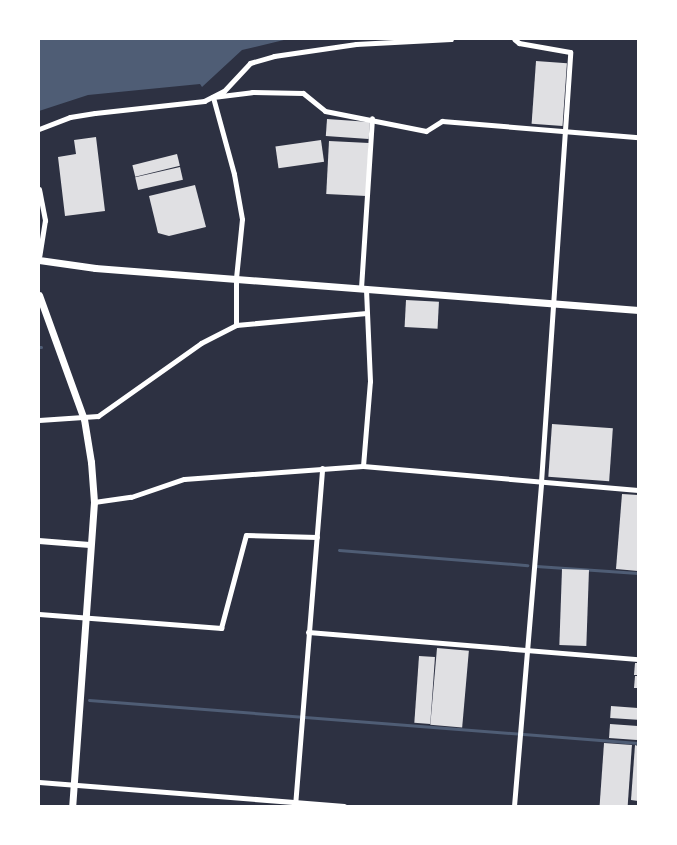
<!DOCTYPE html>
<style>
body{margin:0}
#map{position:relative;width:677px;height:845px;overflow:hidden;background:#2d3142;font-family:"Space Grotesk",sans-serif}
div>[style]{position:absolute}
.water>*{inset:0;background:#4f5d75}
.stream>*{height:3px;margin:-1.5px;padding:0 1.5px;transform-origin:1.5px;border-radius:1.5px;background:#4f5d75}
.building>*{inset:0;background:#e0e0e3;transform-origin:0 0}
.minor>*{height:5px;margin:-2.5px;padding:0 2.5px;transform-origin:2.5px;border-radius:2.5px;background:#fff}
.tertiary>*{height:6px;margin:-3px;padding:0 3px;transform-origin:3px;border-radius:3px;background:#fff}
.secondary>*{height:7px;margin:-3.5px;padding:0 3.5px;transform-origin:3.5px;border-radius:3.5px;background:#fff}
span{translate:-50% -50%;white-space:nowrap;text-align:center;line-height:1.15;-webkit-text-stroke:5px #fff;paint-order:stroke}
.frame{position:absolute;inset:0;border:40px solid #fff;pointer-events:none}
</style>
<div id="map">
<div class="water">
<div style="clip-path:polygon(39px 39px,288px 39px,242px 50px,202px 87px,200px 84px,88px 95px,39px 111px)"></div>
</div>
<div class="stream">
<div style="left:39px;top:347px;width:2px"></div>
<div style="left:339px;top:550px;width:189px;rotate:4.6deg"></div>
<div style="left:536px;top:566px;width:102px;rotate:3.9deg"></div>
<div style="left:89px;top:700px;width:551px;rotate:4.48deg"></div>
</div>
<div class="building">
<div style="left:536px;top:61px;width:31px;height:63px;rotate:4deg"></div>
<div style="left:327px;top:119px;width:43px;height:17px;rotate:4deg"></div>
<div style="clip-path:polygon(96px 137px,105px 211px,65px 216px,58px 157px,76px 154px,74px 140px)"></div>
<div style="left:321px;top:140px;width:22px;height:46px;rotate:82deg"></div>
<div style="left:329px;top:141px;width:40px;height:53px;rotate:3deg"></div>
<div style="left:177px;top:154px;width:12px;height:46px;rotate:76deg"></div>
<div style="left:180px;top:167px;width:13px;height:46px;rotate:77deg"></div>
<div style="clip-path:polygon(195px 185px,206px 227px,169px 236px,158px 233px,149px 196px)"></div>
<div style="left:406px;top:300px;width:33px;height:27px;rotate:3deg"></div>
<div style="left:552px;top:424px;width:61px;height:53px;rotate:4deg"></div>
<div style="clip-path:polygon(622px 494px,638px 495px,638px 571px,616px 569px)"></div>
<div style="left:562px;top:569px;width:27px;height:76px;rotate:2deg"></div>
<div style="left:437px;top:648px;width:32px;height:77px;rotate:5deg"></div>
<div style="left:419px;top:656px;width:16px;height:67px;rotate:4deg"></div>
<div style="clip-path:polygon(635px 663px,638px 663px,638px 675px,634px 675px)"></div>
<div style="clip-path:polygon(635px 676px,638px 676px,638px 688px,634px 688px)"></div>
<div style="left:611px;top:706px;width:27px;height:12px;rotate:4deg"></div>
<div style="left:610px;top:724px;width:28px;height:14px;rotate:4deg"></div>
<div style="left:604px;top:743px;width:28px;height:63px;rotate:4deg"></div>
<div style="clip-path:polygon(635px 745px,638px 746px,638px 801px,631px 800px)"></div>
</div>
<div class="minor">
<div style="left:39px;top:129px;width:33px;rotate:-21deg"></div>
<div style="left:70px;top:117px;width:25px;rotate:-9deg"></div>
<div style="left:95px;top:113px;width:110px;rotate:-6.3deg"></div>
<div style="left:204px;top:101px;width:22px;rotate:-27deg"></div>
<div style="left:224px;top:91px;width:38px;rotate:-47deg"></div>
<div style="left:250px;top:63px;width:25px;rotate:-16deg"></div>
<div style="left:274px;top:56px;width:83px;rotate:-8.3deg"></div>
<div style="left:356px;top:44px;width:95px;rotate:-3deg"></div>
<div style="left:39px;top:189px;width:32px;rotate:79deg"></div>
<div style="left:45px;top:220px;width:36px;rotate:99deg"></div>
<div style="left:361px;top:288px;width:170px;rotate:-86.3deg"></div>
<div style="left:236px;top:325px;width:47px;rotate:-90deg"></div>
<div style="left:236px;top:278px;width:59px;rotate:-84.2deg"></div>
<div style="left:242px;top:219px;width:46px;rotate:-100.1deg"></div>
<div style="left:234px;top:174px;width:80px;rotate:-105.3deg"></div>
<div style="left:213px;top:97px;width:39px;rotate:-7deg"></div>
<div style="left:252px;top:92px;width:51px;rotate:1.1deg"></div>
<div style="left:303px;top:93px;width:28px;rotate:39deg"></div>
<div style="left:325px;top:111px;width:103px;rotate:11.2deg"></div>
<div style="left:426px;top:131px;width:19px;rotate:-32deg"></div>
<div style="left:442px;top:121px;width:197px;rotate:4.7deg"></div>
<div style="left:39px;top:420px;width:59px;rotate:-3.9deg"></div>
<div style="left:98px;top:416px;width:126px;rotate:-35.3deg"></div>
<div style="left:201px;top:343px;width:39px;rotate:-27deg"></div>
<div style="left:236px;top:325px;width:131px;rotate:-5.3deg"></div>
<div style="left:363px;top:466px;width:85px;rotate:-85.3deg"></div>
<div style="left:370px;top:381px;width:93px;rotate:-92.5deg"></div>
<div style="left:94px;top:502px;width:37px;rotate:-8deg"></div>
<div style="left:131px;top:497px;width:56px;rotate:-18.8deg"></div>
<div style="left:184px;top:479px;width:179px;rotate:-4.2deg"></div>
<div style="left:363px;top:466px;width:276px;rotate:5deg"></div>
<div style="left:39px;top:614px;width:183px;rotate:4.4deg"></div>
<div style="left:221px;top:628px;width:96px;rotate:-75deg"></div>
<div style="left:246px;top:535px;width:71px;rotate:1.6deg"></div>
<div style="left:308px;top:632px;width:331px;rotate:4.7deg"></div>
<div style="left:39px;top:782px;width:306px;rotate:4.5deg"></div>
<div style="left:295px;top:806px;width:339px;rotate:-85.4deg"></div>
<div style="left:514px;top:806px;width:325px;rotate:-85.2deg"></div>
<div style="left:541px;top:482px;width:431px;rotate:-86.1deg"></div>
<div style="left:570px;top:52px;width:52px;rotate:-170deg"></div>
<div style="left:519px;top:43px;width:6px;rotate:-141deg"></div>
</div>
<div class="tertiary">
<div style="left:39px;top:541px;width:51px;rotate:4.5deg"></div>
</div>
<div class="secondary">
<div style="left:39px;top:260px;width:57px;rotate:8.1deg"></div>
<div style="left:95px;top:268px;width:545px;rotate:4.42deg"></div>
<div style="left:39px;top:295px;width:132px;rotate:70.1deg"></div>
<div style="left:84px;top:419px;width:44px;rotate:80.8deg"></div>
<div style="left:91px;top:462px;width:40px;rotate:85.7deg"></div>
<div style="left:94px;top:502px;width:305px;rotate:94.1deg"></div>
</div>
<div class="frame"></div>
</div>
